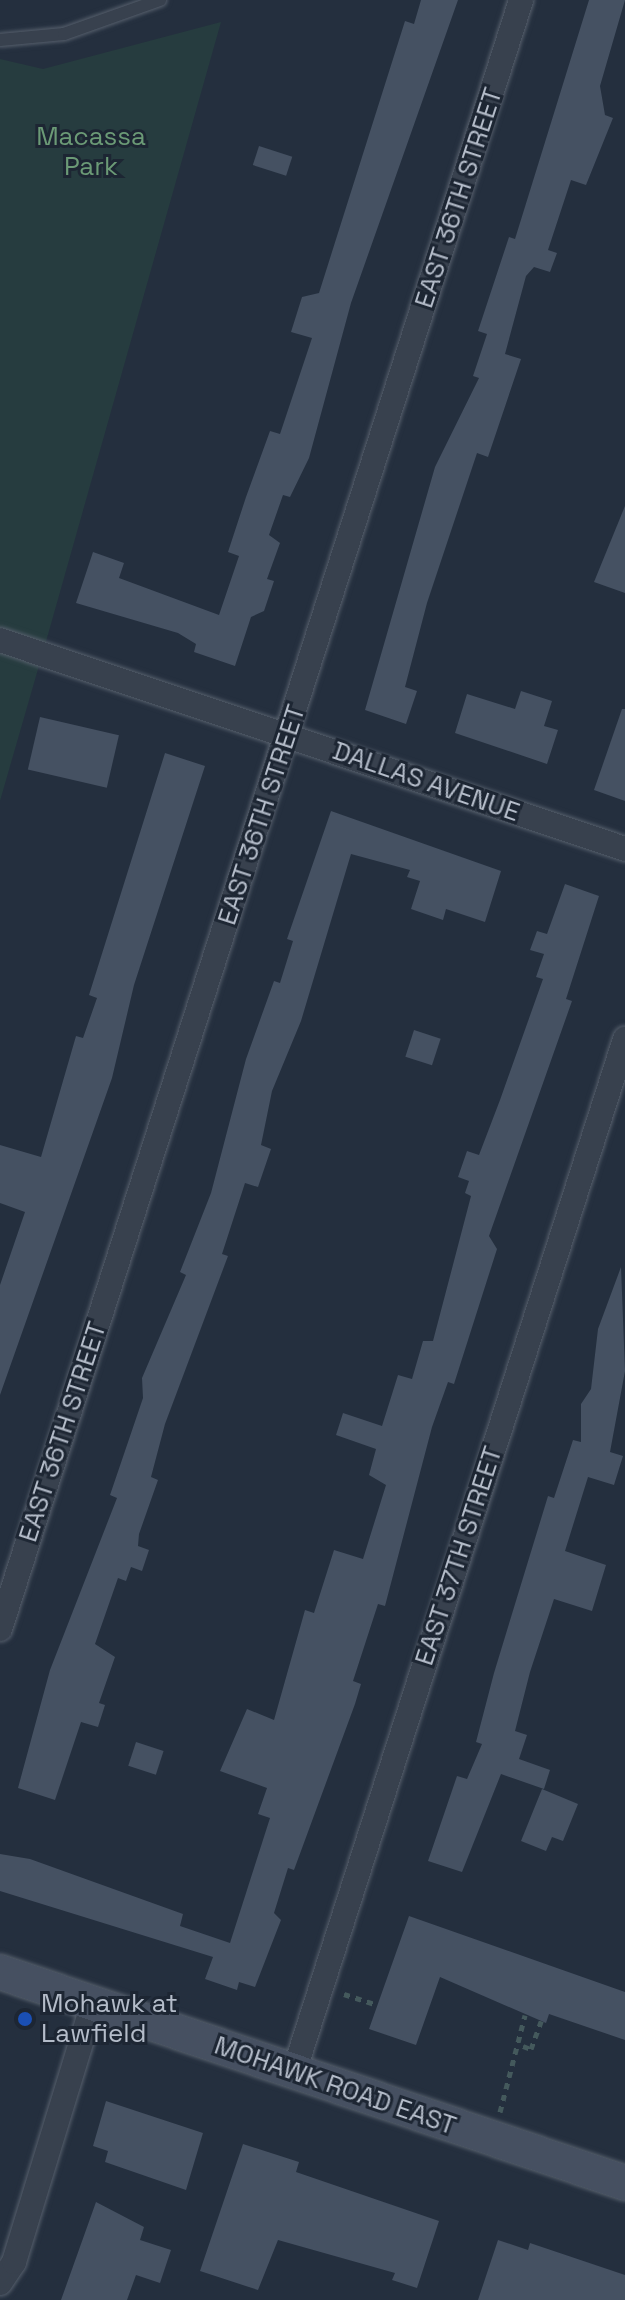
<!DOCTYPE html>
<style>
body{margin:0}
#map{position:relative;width:625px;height:2300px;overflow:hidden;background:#242f3e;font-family:"Space Grotesk",sans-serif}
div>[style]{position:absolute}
.green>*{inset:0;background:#263c3f}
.building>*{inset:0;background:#455162;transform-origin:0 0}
.path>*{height:5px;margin-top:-2.5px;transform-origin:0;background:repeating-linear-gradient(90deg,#44595c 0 6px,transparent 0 12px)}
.roads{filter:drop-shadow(0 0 2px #565f6c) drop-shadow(0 0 2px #565f6c)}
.service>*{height:12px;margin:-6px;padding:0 6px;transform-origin:6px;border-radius:6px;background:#38414e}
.minor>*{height:24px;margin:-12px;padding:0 12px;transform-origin:12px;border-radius:12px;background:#38414e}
.secondary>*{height:34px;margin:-17px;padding:0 17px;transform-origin:17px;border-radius:17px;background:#465061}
.dots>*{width:22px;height:22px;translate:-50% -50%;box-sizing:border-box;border:4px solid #1d2633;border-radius:50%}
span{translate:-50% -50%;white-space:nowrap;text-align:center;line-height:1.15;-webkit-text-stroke:6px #1d2633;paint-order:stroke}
.park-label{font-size:26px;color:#6b9a76}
.street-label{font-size:26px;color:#b4bcc9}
.poi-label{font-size:26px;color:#b4bcc9}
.left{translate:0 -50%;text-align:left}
</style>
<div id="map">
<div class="green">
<div style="clip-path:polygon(221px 22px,49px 631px,0 801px,0 59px,43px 69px)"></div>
</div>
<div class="building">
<div style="clip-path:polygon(421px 0,458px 0,351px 303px,309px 458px,290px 497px,283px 495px,269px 535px,280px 543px,267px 579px,274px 581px,264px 611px,251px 617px,235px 666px,194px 652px,196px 644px,178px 633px,76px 603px,93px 552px,124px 563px,119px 578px,219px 615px,239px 556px,228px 552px,246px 497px,270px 431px,280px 434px,312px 338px,291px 332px,302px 297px,319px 293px,405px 21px,414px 24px)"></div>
<div style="clip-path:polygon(589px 0,625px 0,600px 86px,605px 115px,613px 118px,586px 185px,571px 180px,548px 250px,557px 253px,550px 272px,534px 267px,526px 276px,505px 354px,521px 359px,488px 457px,477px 453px,427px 603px,405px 687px,417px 691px,406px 724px,365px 710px,435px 467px,479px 378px,473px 376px,487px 334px,478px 331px,509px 237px,515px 239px)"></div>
<div style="left:259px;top:146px;width:35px;height:20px;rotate:18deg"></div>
<div style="clip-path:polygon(625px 506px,625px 593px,594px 582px)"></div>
<div style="clip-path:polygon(521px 691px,552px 701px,544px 726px,558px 730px,547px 764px,455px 733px,467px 694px,515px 709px)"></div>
<div style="clip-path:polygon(622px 709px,625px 709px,625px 801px,594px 790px)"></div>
<div style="left:40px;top:717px;width:81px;height:54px;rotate:13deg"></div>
<div style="clip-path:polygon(165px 753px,205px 766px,134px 985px,112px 1078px,0 1395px,0 1285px,25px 1212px,0 1203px,0 1145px,41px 1157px,76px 1036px,83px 1038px,97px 998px,89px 995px)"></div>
<div style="clip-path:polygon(331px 811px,501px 871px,485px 922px,446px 909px,443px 920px,411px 909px,420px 881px,407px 877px,410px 870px,351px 854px,301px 1021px,272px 1091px,261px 1145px,271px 1149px,258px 1187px,245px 1183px,222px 1254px,228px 1256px,165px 1424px,151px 1477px,158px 1480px,139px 1534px,138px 1546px,149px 1550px,142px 1571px,131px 1567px,126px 1581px,118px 1578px,95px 1644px,115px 1657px,99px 1703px,105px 1705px,98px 1727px,81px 1722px,55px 1800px,18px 1788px,50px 1670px,117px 1498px,110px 1495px,143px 1398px,142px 1378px,186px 1275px,180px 1272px,211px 1193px,246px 1059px,274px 981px,280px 983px,293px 941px,287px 939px)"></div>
<div style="clip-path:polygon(565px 884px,599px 896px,566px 999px,572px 1001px,489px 1236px,497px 1249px,454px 1384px,448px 1382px,432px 1427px,385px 1606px,378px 1604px,353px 1681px,361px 1684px,355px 1704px,294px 1870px,288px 1868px,274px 1913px,281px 1920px,255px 1987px,239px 1982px,237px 1990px,205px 1979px,213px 1957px,0 1891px,0 1854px,30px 1859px,183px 1914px,180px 1926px,230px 1943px,270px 1818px,258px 1814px,267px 1788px,220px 1771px,247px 1709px,274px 1720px,305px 1610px,314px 1613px,334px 1550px,363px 1559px,386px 1485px,369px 1475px,376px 1449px,336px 1435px,343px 1413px,382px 1426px,398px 1375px,412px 1379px,423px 1341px,433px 1341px,471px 1196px,465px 1193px,469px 1181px,458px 1177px,467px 1151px,479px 1155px,500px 1100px,543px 979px,536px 977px,544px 954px,530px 950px,537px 931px,547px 934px)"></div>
<div style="left:414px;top:1030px;width:28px;height:28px;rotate:18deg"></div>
<div style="clip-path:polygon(621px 1267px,625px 1371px,610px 1452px,623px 1456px,614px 1485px,588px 1477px,565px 1551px,606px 1565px,592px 1611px,554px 1599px,530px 1672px,515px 1731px,527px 1735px,519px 1759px,550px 1770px,544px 1789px,501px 1774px,462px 1872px,428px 1861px,457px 1776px,467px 1779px,482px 1744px,476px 1742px,494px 1673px,548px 1496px,554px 1498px,573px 1440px,581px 1442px,581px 1404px,591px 1389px,598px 1329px)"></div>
<div style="left:136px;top:1742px;width:29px;height:25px;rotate:18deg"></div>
<div style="clip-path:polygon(542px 1789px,578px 1804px,563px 1841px,552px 1837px,546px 1851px,521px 1841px)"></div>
<div style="clip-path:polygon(409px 1916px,625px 1992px,625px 2040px,549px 2014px,546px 2023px,440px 1977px,416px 2045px,369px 2029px)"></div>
<div style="clip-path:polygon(106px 2101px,203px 2133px,186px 2190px,105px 2162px,108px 2151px,93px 2146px)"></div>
<div style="clip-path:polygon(243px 2144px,299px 2162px,296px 2172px,439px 2221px,417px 2288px,392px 2280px,395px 2273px,278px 2240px,258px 2290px,200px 2271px)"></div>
<div style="clip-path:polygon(96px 2202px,144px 2227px,140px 2240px,171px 2250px,160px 2283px,136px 2275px,127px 2300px,61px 2300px)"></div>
<div style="clip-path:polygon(498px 2240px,528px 2250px,530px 2243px,625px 2275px,625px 2300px,478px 2300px)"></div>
</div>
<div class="path">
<div style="left:344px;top:1994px;width:35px;rotate:18deg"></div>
<div style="left:523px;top:2046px;width:9px;rotate:21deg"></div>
<div style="left:531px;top:2049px;width:30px;rotate:-70deg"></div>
<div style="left:500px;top:2112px;width:100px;rotate:-75.5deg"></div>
</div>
<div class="roads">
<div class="service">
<div style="left:0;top:40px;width:64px;rotate:-5.4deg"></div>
<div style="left:64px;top:34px;width:102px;rotate:-19.5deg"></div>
</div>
<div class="minor">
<div style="left:0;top:640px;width:659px;rotate:18.49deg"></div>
<div style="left:0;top:1629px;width:1710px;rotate:-72.26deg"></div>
<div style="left:294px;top:2072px;width:1085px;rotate:-72.23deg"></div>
<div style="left:0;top:2283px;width:25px;rotate:-56deg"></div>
<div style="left:14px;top:2262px;width:270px;rotate:-73deg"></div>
</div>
<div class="secondary">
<div style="left:0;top:1972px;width:660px;rotate:18.65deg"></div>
</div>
</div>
<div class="dots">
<div style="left:25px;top:2019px;background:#1a4fb4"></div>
</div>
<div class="park-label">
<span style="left:91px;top:152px">Macassa<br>Park</span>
</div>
<div class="street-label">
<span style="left:459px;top:198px;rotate:-72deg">EAST 36TH STREET</span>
<span style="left:426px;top:782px;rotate:19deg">DALLAS AVENUE</span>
<span style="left:262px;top:815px;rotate:-72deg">EAST 36TH STREET</span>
<span style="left:63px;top:1432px;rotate:-72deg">EAST 36TH STREET</span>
<span style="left:459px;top:1556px;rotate:-72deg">EAST 37TH STREET</span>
<span style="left:335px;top:2086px;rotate:19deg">MOHAWK ROAD EAST</span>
</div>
<div class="poi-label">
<span class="left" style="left:41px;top:2019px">Mohawk at<br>Lawfield</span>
</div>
</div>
